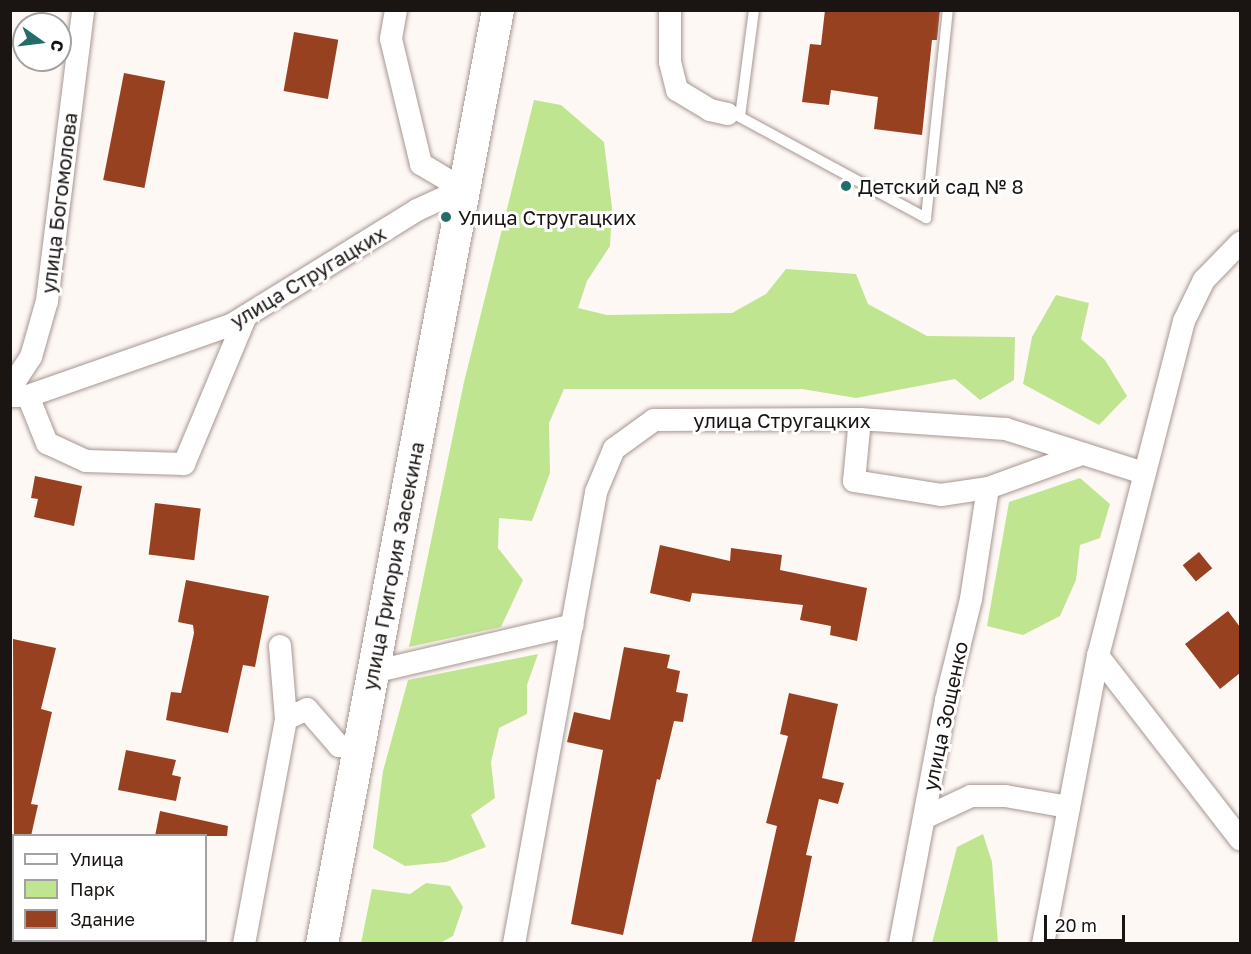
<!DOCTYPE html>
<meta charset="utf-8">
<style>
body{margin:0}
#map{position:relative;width:1251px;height:954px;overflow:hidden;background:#fef8f5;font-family:"Golos Text",sans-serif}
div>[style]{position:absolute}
.green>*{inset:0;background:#c0e590}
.building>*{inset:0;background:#984120;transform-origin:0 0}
.roads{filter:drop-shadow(0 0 2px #a69792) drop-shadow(0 0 2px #a69792)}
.lane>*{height:10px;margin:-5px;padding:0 5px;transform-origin:5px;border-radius:5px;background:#fff}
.street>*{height:22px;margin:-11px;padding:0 11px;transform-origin:11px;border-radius:11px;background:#fff}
.secondary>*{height:32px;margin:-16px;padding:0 16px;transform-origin:16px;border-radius:16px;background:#fff}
.dots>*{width:16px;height:16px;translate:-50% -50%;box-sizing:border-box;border:3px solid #fff;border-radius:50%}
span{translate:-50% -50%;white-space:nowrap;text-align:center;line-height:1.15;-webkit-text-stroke:6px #fff;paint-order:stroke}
.poi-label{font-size:20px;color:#1a1513}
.left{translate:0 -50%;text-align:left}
.street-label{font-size:20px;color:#1a1513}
.frame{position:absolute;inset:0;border:12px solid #1a1513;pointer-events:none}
.legend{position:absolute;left:12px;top:834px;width:195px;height:108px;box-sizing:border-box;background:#fff;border:2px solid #a3a1a1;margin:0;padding:8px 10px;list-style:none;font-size:18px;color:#1a1513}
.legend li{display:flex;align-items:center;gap:12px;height:30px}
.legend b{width:30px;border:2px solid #a3a1a1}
.north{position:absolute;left:12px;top:12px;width:60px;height:60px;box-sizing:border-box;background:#fff;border:2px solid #a3a1a1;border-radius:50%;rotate:104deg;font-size:16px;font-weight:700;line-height:24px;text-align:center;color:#1a1513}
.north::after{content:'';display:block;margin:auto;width:21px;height:27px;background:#226d6a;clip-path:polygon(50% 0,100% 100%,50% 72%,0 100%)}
.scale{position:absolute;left:1044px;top:915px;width:81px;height:27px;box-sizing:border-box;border:3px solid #1a1513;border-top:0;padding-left:8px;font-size:18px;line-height:21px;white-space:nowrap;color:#1a1513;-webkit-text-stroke:4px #fff;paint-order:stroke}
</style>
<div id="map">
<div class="green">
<div style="clip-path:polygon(534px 100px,561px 105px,604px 142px,612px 208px,610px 246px,587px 281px,578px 308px,607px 315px,732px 313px,766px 294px,786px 269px,856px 274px,868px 304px,927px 336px,1015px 337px,1014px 380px,980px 400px,955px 379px,856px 398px,802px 389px,564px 389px,549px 423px,550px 473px,532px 521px,499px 518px,498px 548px,523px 580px,501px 627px,409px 647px,464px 382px)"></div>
<div style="clip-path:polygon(1056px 295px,1089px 303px,1081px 339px,1105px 360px,1127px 396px,1099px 425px,1023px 384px,1032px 337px)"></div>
<div style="clip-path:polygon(1080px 478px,1110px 504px,1100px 538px,1080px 545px,1076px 580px,1060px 616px,1023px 635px,987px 626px,1009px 502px)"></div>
<div style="clip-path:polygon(538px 654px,527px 685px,527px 714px,499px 728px,491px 762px,495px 798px,471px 815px,486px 847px,446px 862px,405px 866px,373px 848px,383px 771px,408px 680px)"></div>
<div style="clip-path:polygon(983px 834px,992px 862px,998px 943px,932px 943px,957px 847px)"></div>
<div style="clip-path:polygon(426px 883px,450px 886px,463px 907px,453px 936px,440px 943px,361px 943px,372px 889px,410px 894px)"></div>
</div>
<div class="building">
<div style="clip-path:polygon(825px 10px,940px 10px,937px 40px,932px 40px,922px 135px,874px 129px,878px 97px,831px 90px,829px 105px,802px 102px,810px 44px,821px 45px)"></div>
<div style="left:294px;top:32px;width:45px;height:60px;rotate:10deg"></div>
<div style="left:124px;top:73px;width:42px;height:109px;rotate:11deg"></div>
<div style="clip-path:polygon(35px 476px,82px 486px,74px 526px,34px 517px,38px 499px,31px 498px)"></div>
<div style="left:155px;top:503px;width:46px;height:52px;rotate:7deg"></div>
<div style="clip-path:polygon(660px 545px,730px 561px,731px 548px,782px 555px,780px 570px,867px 588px,857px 641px,830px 635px,831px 626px,800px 620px,803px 605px,692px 593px,690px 602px,650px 593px)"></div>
<div style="left:1199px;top:552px;width:21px;height:21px;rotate:51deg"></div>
<div style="clip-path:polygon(186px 580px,269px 596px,255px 667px,243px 665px,228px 733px,166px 720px,171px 692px,181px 693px,194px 633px,193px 625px,178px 622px)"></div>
<div style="clip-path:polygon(1228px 611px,1240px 627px,1240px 673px,1220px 689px,1185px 644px)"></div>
<div style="clip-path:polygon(13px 639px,56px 648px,41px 709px,52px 712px,31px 804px,38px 805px,31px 836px,14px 836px,14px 854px)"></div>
<div style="clip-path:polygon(624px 647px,670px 655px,667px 668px,680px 671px,676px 692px,688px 694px,683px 722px,674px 721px,660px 780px,657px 779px,623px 935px,571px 924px,603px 750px,567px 742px,574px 712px,610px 720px)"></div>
<div style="clip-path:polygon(789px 693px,838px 704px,822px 778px,844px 783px,838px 804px,819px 799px,806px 855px,812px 856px,794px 944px,751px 944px,777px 826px,766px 823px,788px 736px,780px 734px)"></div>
<div style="clip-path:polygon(126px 750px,176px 760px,172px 775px,181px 777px,176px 801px,118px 790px)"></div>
<div style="clip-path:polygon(160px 811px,228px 826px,227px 836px,155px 836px)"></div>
</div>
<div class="roads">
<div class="lane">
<div style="left:754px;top:10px;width:108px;rotate:97.5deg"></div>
<div style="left:740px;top:117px;width:212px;rotate:28.5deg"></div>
<div style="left:926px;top:218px;width:209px;rotate:-84deg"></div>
</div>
<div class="street">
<div style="left:396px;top:10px;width:29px;rotate:100deg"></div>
<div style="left:391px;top:39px;width:129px;rotate:76.5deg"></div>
<div style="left:421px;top:164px;width:49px;rotate:30.8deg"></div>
<div style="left:670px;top:10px;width:52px;rotate:90deg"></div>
<div style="left:670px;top:62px;width:29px;rotate:76deg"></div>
<div style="left:677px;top:90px;width:39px;rotate:31deg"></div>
<div style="left:710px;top:110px;width:18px;rotate:13deg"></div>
<div style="left:10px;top:389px;width:38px;rotate:-57deg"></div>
<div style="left:31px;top:357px;width:58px;rotate:-74.1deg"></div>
<div style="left:47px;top:301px;width:293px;rotate:-82.9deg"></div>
<div style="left:10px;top:396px;width:18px"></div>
<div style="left:28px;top:396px;width:215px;rotate:-19.3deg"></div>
<div style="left:231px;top:325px;width:219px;rotate:-31.7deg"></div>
<div style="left:417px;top:210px;width:51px;rotate:-24.5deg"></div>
<div style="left:28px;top:396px;width:51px;rotate:68deg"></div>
<div style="left:47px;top:443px;width:43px;rotate:24.8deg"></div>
<div style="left:86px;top:461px;width:98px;rotate:1.8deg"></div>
<div style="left:184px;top:464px;width:160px;rotate:-67.3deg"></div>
<div style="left:860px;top:419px;width:62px;rotate:95.5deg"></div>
<div style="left:854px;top:481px;width:88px;rotate:9.1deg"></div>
<div style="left:941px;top:495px;width:48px;rotate:-8.5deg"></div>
<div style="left:988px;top:488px;width:100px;rotate:-19.9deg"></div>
<div style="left:280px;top:646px;width:73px;rotate:85.3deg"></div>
<div style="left:286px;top:719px;width:23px;rotate:-25deg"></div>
<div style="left:307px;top:709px;width:49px;rotate:49.1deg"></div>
<div style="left:339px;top:746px;width:20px;rotate:6deg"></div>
<div style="left:1098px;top:656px;width:232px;rotate:52.2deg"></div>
<div style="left:373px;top:672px;width:205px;rotate:-13.2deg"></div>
<div style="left:924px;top:818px;width:52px;rotate:-25.1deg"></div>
<div style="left:971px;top:796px;width:34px"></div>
<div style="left:1005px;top:796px;width:65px;rotate:9.8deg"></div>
<div style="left:244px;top:944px;width:229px;rotate:-79.4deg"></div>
<div style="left:514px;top:944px;width:459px;rotate:-79.7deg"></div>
<div style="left:596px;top:492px;width:47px;rotate:-67.3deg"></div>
<div style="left:614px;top:449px;width:49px;rotate:-35.9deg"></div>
<div style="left:654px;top:420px;width:206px;rotate:-0.3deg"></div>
<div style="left:860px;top:419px;width:146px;rotate:3.9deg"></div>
<div style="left:1006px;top:429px;width:145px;rotate:17.7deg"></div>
<div style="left:900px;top:944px;width:248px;rotate:-79.3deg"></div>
<div style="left:946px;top:700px;width:104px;rotate:-76.1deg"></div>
<div style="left:971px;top:599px;width:112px;rotate:-81.3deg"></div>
<div style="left:1043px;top:944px;width:293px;rotate:-79.2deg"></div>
<div style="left:1098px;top:656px;width:346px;rotate:-75.6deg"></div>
<div style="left:1184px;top:321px;width:46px;rotate:-64deg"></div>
<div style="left:1204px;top:280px;width:52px;rotate:-45.8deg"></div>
</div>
<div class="secondary">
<div style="left:322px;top:944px;width:950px;rotate:-79.33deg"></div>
</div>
</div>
<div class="dots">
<div style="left:846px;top:186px;background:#226d6a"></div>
<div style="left:446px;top:217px;background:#226d6a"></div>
</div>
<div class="poi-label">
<span class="left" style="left:858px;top:186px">Детский сад № 8</span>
<span class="left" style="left:458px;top:217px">Улица Стругацких</span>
</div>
<div class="street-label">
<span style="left:59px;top:203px;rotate:-83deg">улица Богомолова</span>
<span style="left:308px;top:277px;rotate:-31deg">улица Стругацких</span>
<span style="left:782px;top:420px">улица Стругацких</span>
<span style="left:393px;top:566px;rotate:-79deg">улица Григория Засекина</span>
<span style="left:945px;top:716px;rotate:-78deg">улица Зощенко</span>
</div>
<div class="frame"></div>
<ul class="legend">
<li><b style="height:8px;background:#fff"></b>Улица</li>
<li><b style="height:16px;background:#c0e590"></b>Парк</li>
<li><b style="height:16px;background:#984120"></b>Здание</li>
</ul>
<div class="north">С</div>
<div class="scale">20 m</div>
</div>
